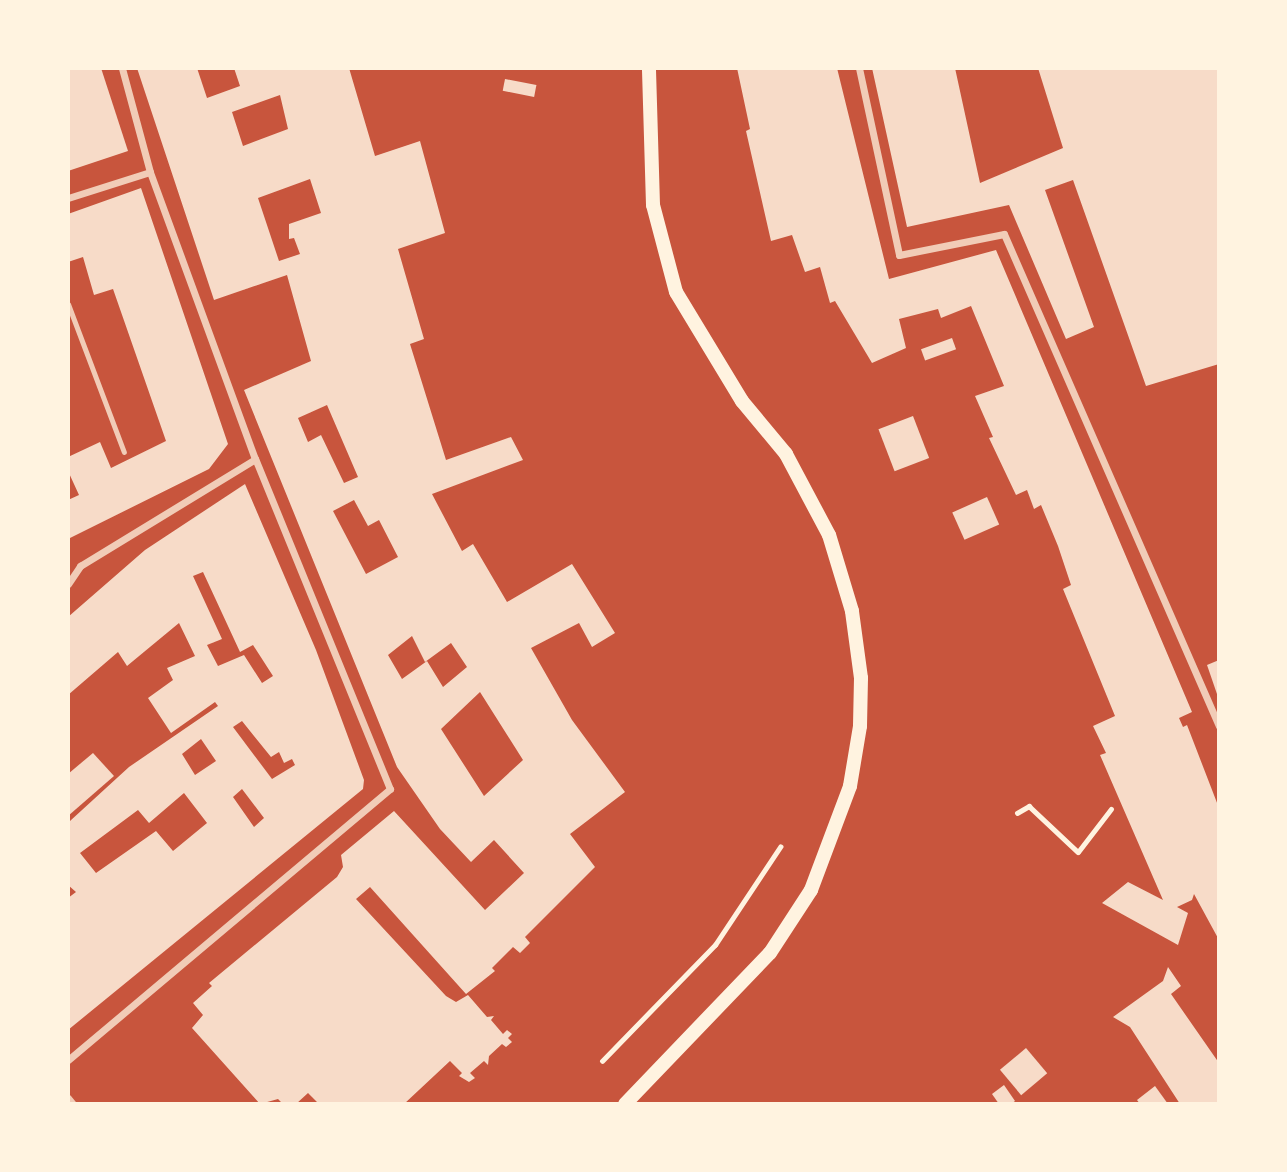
<!DOCTYPE html>
<style>
body{margin:0}
#map{position:relative;width:1287px;height:1172px;overflow:hidden;background:#c8553d;font-family:Literata,serif}
div>[style]{position:absolute}
.building>*{inset:0;background:#f7dbc8;transform-origin:0 0}
.path>*{height:4.5px;margin:-2.25px;padding:0 2.25px;transform-origin:2.25px;border-radius:2.25px;background:#fff3e0}
.service>*{height:5px;margin:-2.5px;padding:0 2.5px;transform-origin:2.5px;border-radius:2.5px;background:#f1ccb7}
.minor>*{height:7px;margin:-3.5px;padding:0 3.5px;transform-origin:3.5px;border-radius:3.5px;background:#f1ccb7}
.secondary>*{height:14px;margin:-7px;padding:0 7px;transform-origin:7px;border-radius:7px;background:#fff3e0}
span{translate:-50% -50%;white-space:nowrap;text-align:center;line-height:1.15;-webkit-text-stroke:6px #fff3e0;paint-order:stroke}
.frame{position:absolute;inset:0;border:70px solid #fff3e0;pointer-events:none}
</style>
<div id="map">
<div class="building">
<div style="clip-path:polygon(68px 68px,101px 68px,128px 151px,68px 171px)"></div>
<div style="clip-path:polygon(evenodd,137px 68px,197px 68px,207px 98px,240px 86px,234px 68px,349px 68px,375px 156px,420px 141px,445px 233px,398px 249px,424px 339px,410px 344px,446px 460px,511px 437px,523px 460px,432px 494px,462px 551px,473px 544px,507px 602px,572px 564px,615px 633px,592px 647px,579px 623px,531px 648px,572px 720px,625px 792px,570px 834px,595px 867px,525px 937px,530px 943px,520px 953px,513px 947px,492px 968px,495px 971px,466px 994px,370px 887px,356px 899px,446px 996px,456px 1002px,468px 995px,487px 1017px,494px 1016px,491px 1020px,503px 1034px,507px 1030px,512px 1034px,508px 1038px,512px 1042px,506px 1047px,502px 1044px,489px 1056px,488px 1065px,484px 1061px,470px 1073px,475px 1078px,469px 1082px,459px 1076px,462px 1073px,450px 1061px,404px 1104px,319px 1104px,308px 1093px,296px 1104px,283px 1104px,278px 1099px,260px 1104px,192px 1028px,203px 1015px,193px 1003px,212px 986px,209px 983px,337px 877px,343px 867px,341px 855px,394px 811px,485px 910px,524px 873px,494px 840px,471px 862px,440px 829px,397px 767px,244px 390px,311px 361px,287px 275px,214px 300px,137px 68px,280px 95px,288px 129px,243px 146px,232px 112px,280px 95px,137px 68px,310px 179px,321px 213px,289px 224px,289px 239px,294px 238px,300px 254px,279px 261px,258px 198px,310px 179px,137px 68px,327px 405px,358px 477px,344px 483px,321px 435px,308px 442px,298px 418px,327px 405px,137px 68px,354px 500px,368px 526px,379px 520px,398px 557px,366px 574px,333px 511px,354px 500px,137px 68px,412px 636px,425px 662px,451px 643px,467px 667px,443px 687px,427px 661px,402px 679px,388px 655px,412px 636px,137px 68px,480px 692px,523px 760px,484px 796px,441px 729px,480px 692px)"></div>
<div style="clip-path:polygon(737px 68px,837px 68px,889px 279px,996px 250px,1192px 712px,1179px 718px,1183px 727px,1187px 725px,1219px 808px,1219px 940px,1194px 894px,1192px 900px,1177px 907px,1188px 913px,1178px 945px,1102px 903px,1128px 882px,1163px 900px,1100px 755px,1106px 753px,1093px 726px,1115px 716px,1063px 589px,1071px 585px,1058px 546px,1041px 505px,1034px 509px,1027px 490px,1016px 495px,989px 438px,993px 437px,975px 396px,1004px 386px,971px 306px,941px 318px,938px 309px,899px 319px,906px 348px,872px 363px,835px 301px,830px 303px,820px 267px,805px 272px,792px 235px,771px 241px,746px 131px,750px 129px)"></div>
<div style="clip-path:polygon(872px 68px,955px 68px,980px 183px,1063px 148px,1038px 68px,1219px 68px,1219px 364px,1146px 386px,1073px 180px,1045px 190px,1094px 327px,1066px 339px,1009px 205px,907px 227px)"></div>
<div style="left:505px;top:79px;width:32px;height:12px;rotate:11deg"></div>
<div style="clip-path:polygon(141px 188px,228px 444px,209px 469px,68px 539px,68px 500px,79px 495px,68px 471px,68px 457px,100px 442px,111px 468px,166px 441px,113px 289px,94px 295px,83px 257px,68px 262px,68px 214px)"></div>
<div style="left:952px;top:338px;width:12px;height:33px;rotate:70deg"></div>
<div style="left:913px;top:416px;width:45px;height:37px;rotate:69deg"></div>
<div style="clip-path:polygon(evenodd,245px 484px,316px 650px,364px 780px,363px 789px,68px 1030px,68px 898px,76px 892px,68px 885px,70px 821px,129px 767px,218px 706px,215px 702px,171px 733px,148px 698px,173px 680px,167px 668px,195px 656px,179px 623px,127px 666px,118px 652px,68px 695px,68px 617px,145px 550px,245px 484px,203px 572px,240px 652px,253px 645px,273px 676px,262px 683px,244px 655px,218px 666px,207px 645px,222px 639px,193px 576px,203px 572px,245px 484px,242px 721px,271px 757px,279px 752px,284px 763px,292px 759px,295px 765px,272px 779px,233px 727px,242px 721px,245px 484px,201px 739px,216px 761px,195px 775px,182px 754px,201px 739px,245px 484px,242px 789px,264px 818px,254px 827px,233px 797px,242px 789px,245px 484px,184px 793px,207px 823px,173px 851px,156px 831px,96px 873px,80px 853px,138px 810px,149px 823px,184px 793px)"></div>
<div style="left:987px;top:497px;width:30px;height:38px;rotate:66deg"></div>
<div style="clip-path:polygon(1219px 660px,1219px 697px,1218px 697px,1207px 665px)"></div>
<div style="clip-path:polygon(93px 753px,114px 776px,68px 816px,68px 774px)"></div>
<div style="clip-path:polygon(1168px 967px,1181px 986px,1171px 994px,1219px 1063px,1219px 1104px,1180px 1104px,1130px 1027px,1113px 1017px,1163px 981px)"></div>
<div style="left:1026px;top:1048px;width:33px;height:34px;rotate:50deg"></div>
<div style="clip-path:polygon(1004px 1085px,1015px 1101px,1011px 1104px,999px 1104px,992px 1094px)"></div>
<div style="clip-path:polygon(1155px 1086px,1168px 1104px,1140px 1104px,1137px 1100px)"></div>
</div>
<div class="path">
<div style="left:1017px;top:813px;width:14px;rotate:-30deg"></div>
<div style="left:1029px;top:806px;width:67px;rotate:43.2deg"></div>
<div style="left:1078px;top:852px;width:54px;rotate:-52.5deg"></div>
<div style="left:602px;top:1061px;width:162px;rotate:-45.8deg"></div>
<div style="left:715px;top:945px;width:118px;rotate:-56.4deg"></div>
</div>
<div class="service">
<div style="left:68px;top:304px;width:158px;rotate:69.3deg"></div>
</div>
<div class="minor">
<div style="left:859px;top:68px;width:191px;rotate:77.9deg"></div>
<div style="left:899px;top:255px;width:107px;rotate:-11.3deg"></div>
<div style="left:1004px;top:234px;width:537px;rotate:66.4deg"></div>
<div style="left:68px;top:198px;width:86px;rotate:-17.6deg"></div>
<div style="left:68px;top:584px;width:22px;rotate:-56deg"></div>
<div style="left:80px;top:566px;width:205px;rotate:-31.4deg"></div>
<div style="left:68px;top:1060px;width:421px;rotate:-40.1deg"></div>
<div style="left:390px;top:789px;width:357px;rotate:-112.2deg"></div>
<div style="left:255px;top:459px;width:306px;rotate:-110.1deg"></div>
<div style="left:150px;top:172px;width:108px;rotate:-105.1deg"></div>
<div style="left:68px;top:1098px;width:8px;rotate:50deg"></div>
</div>
<div class="secondary">
<div style="left:625px;top:1104px;width:209px;rotate:-46.2deg"></div>
<div style="left:770px;top:953px;width:75px;rotate:-56.9deg"></div>
<div style="left:811px;top:890px;width:111px;rotate:-69.4deg"></div>
<div style="left:850px;top:786px;width:61px;rotate:-80.5deg"></div>
<div style="left:860px;top:726px;width:48px;rotate:-88.8deg"></div>
<div style="left:861px;top:678px;width:68px;rotate:-97.7deg"></div>
<div style="left:852px;top:611px;width:79px;rotate:-106.8deg"></div>
<div style="left:829px;top:535px;width:92px;rotate:-118deg"></div>
<div style="left:786px;top:454px;width:69px;rotate:-129.7deg"></div>
<div style="left:742px;top:401px;width:127px;rotate:-121.2deg"></div>
<div style="left:676px;top:292px;width:90px;rotate:-104.8deg"></div>
<div style="left:653px;top:205px;width:137px;rotate:-91.7deg"></div>
</div>
<div class="frame"></div>
</div>
